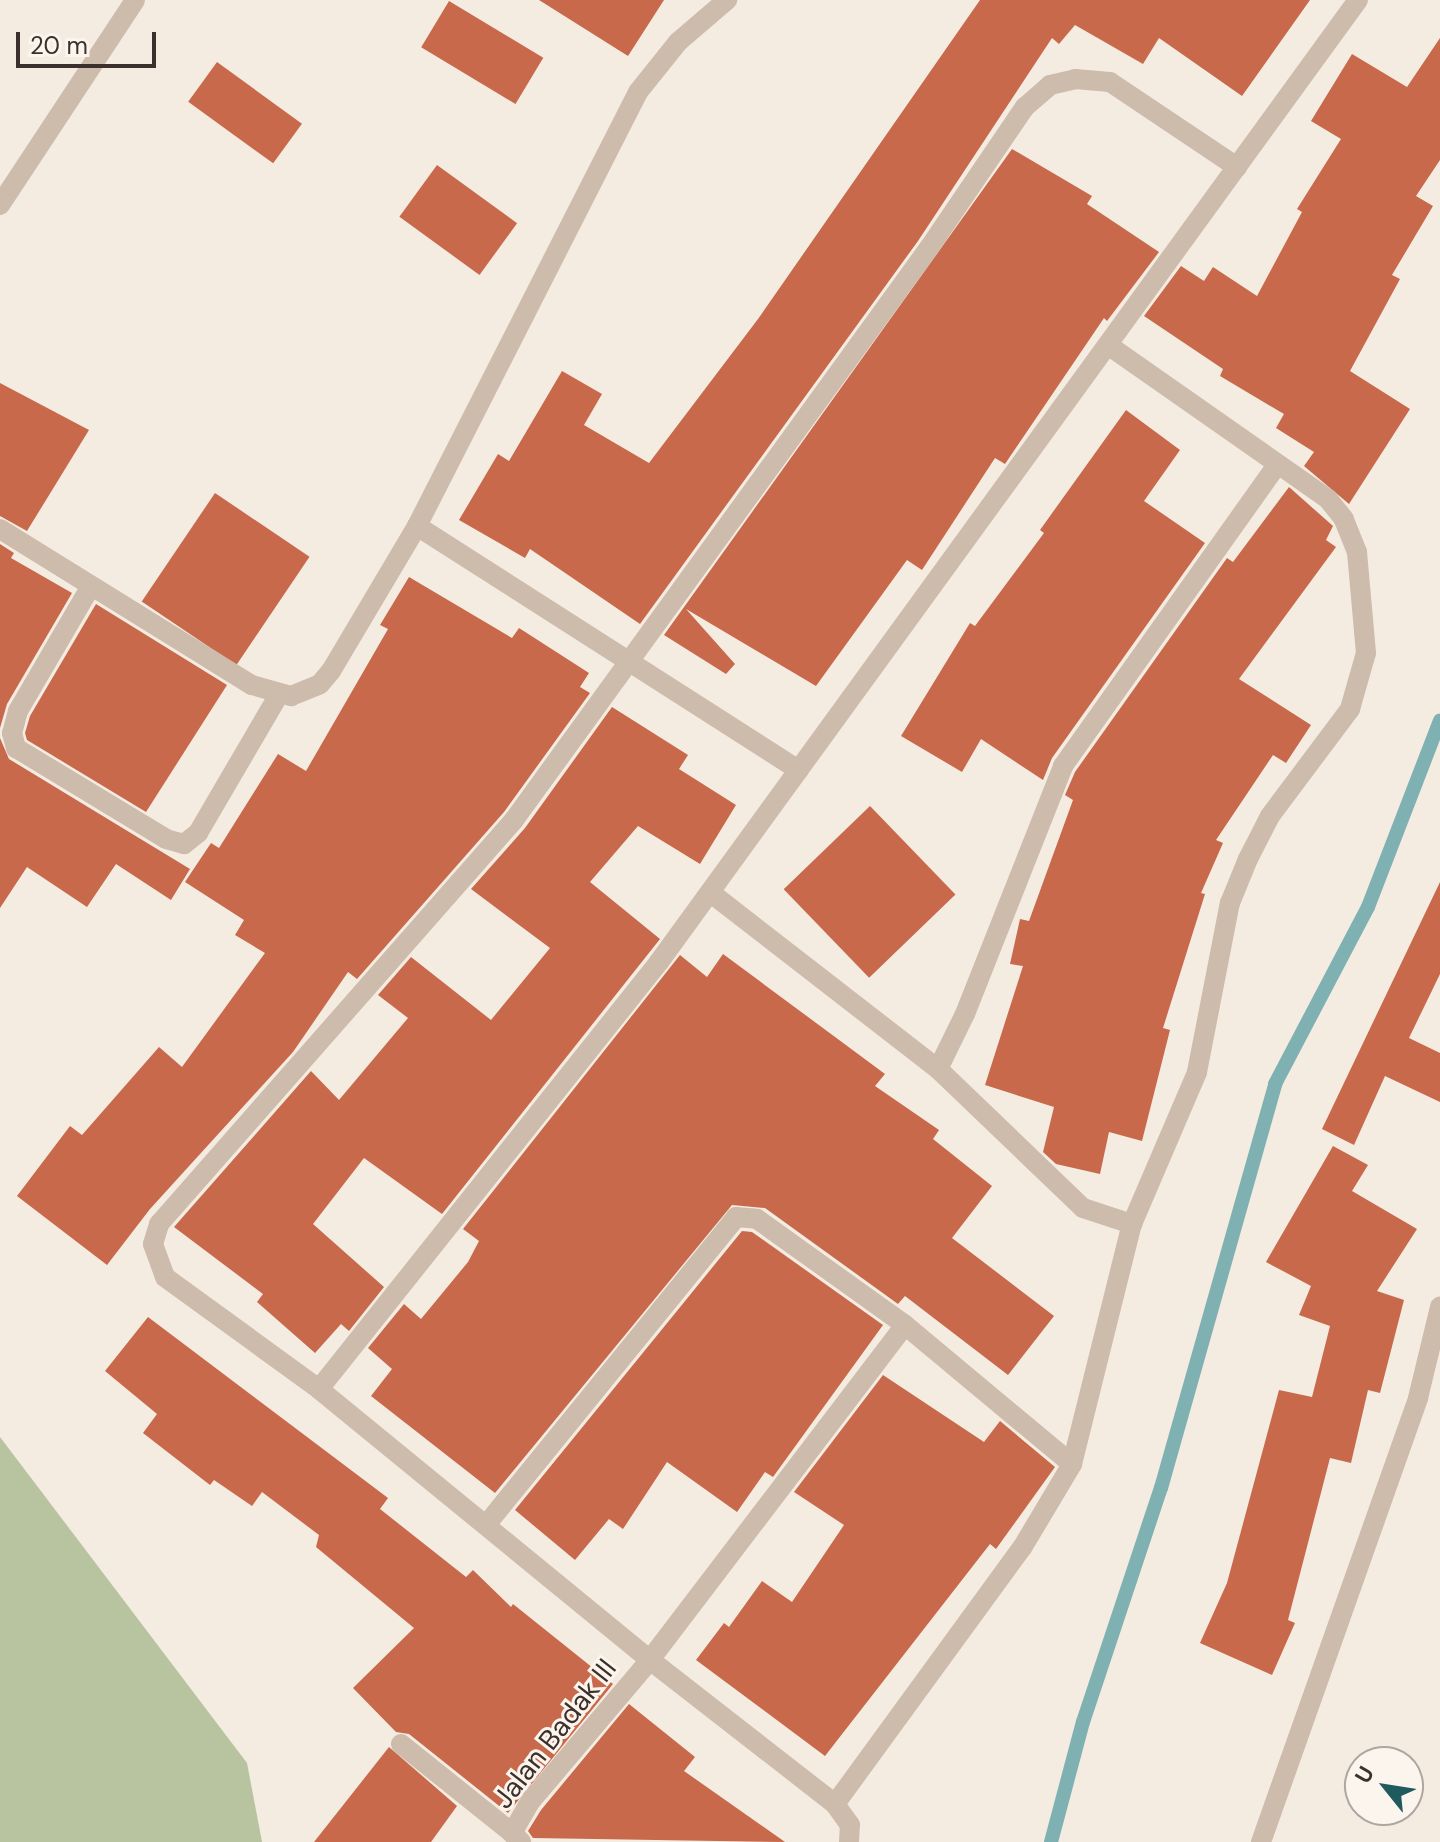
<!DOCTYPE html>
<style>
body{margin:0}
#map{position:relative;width:1440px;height:1842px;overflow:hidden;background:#f4ebe1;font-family:"DM Sans",sans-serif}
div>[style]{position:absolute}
.green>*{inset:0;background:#b8c4a0}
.stream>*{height:14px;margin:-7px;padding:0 7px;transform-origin:7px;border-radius:7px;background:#7fb0b2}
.building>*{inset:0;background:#c8694b;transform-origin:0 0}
.minor>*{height:20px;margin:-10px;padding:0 10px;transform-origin:10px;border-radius:10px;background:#cdbbac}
span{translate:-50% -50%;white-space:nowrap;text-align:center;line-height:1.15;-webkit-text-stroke:6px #fbf5ee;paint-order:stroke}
.street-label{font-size:28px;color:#3b302b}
.north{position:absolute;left:1344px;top:1746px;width:80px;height:80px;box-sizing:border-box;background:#fbf5ee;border:2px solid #aea6a0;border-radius:50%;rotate:300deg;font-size:22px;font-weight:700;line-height:32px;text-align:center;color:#3b302b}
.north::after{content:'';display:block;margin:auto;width:28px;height:36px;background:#1f5a5e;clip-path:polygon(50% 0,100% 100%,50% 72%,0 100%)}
.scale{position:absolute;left:16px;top:32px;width:140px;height:36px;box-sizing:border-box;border:4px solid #3b302b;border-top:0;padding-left:10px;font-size:24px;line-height:28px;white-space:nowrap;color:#3b302b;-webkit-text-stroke:6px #fbf5ee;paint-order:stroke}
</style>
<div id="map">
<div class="green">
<div style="clip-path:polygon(0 1437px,247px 1763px,262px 1842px,0 1842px)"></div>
</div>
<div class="stream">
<div style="left:1051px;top:1842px;width:124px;rotate:-75.1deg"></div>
<div style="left:1083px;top:1722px;width:247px;rotate:-71.6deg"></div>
<div style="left:1161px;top:1488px;width:420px;rotate:-74.2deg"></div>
<div style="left:1275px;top:1084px;width:200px;rotate:-62.3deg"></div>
<div style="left:1368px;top:907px;width:200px;rotate:-68.9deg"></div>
</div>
<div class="building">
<div style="clip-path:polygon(539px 0,664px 0,628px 56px)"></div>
<div style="clip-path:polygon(980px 0,1310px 0,1242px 96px,1159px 38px,1143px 64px,1075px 25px,1059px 44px,1052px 38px,918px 241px,640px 624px,530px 549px,525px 558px,459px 520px,498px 454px,509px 461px,562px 371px,602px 394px,584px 425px,649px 463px,758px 319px)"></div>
<div style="left:449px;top:1px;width:110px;height:54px;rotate:31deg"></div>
<div style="clip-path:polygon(1440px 38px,1440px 160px,1416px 196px,1433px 206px,1392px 275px,1400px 279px,1350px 371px,1410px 409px,1349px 504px,1304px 466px,1314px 452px,1276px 428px,1284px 414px,1220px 376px,1223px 369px,1144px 316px,1181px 266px,1204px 281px,1213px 267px,1257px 296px,1302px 212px,1297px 209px,1341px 139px,1311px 121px,1352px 54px,1407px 87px)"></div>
<div style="left:217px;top:62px;width:105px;height:49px;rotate:36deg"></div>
<div style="clip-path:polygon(1012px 149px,1092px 196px,1087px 204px,1159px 252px,1107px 321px,1104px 318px,1005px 464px,995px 458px,922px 570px,907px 560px,816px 686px,686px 609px,735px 664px,726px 674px,664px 635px)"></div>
<div style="left:437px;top:165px;width:99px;height:64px;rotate:36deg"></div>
<div style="clip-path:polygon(0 383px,89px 430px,27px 531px,0 516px)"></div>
<div style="clip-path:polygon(1126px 410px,1180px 450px,1144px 501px,1205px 543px,1052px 758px,1043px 780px,981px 739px,962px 772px,901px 736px,970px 623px,975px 626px,1044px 533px,1040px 530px)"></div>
<div style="clip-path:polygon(1289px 487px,1333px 526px,1326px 540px,1336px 547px,1239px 679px,1311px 725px,1286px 763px,1273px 755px,1216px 840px,1223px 843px,1201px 893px,1205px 894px,1163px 1028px,1170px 1030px,1142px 1141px,1109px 1132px,1100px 1174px,1056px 1164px,1043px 1152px,1054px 1107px,985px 1085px,1023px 966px,1010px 964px,1020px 919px,1029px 921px,1073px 800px,1065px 795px,1075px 772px,1227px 558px,1233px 562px)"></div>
<div style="left:215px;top:493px;width:114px;height:131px;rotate:34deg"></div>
<div style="clip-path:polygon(0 544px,14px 553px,11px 558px,72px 593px,7px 704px,0 728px)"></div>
<div style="clip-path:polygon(409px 577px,512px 638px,519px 628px,589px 673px,580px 687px,590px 693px,504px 812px,357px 979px,348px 972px,293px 1052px,150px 1209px,107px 1265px,17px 1196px,70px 1126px,82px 1135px,159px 1047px,182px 1067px,265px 953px,235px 935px,244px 920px,185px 882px,211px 843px,219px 848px,278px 754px,306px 771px,388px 629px,380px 625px)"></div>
<div style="clip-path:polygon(96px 604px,227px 685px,146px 812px,27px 740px,25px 733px,30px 716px)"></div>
<div style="clip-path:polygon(612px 707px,688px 755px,679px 769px,736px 805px,700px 864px,638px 826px,590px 882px,660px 939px,442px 1214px,364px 1158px,313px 1224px,384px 1287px,349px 1331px,341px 1324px,315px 1353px,257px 1302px,263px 1294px,174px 1227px,311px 1071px,339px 1100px,408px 1018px,378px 995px,411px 957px,491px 1020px,550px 948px,471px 889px,525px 828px)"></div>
<div style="clip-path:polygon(0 738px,9px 759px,190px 869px,171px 900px,116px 864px,87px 907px,27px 867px,0 908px)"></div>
<div style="left:870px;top:806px;width:123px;height:120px;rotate:46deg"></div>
<div style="clip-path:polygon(1440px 882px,1440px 974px,1409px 1038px,1440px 1053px,1440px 1102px,1385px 1076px,1354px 1145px,1322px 1129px)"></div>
<div style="clip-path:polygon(723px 954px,885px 1074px,875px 1086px,939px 1130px,933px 1139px,992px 1186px,952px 1238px,1054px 1316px,1008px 1375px,905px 1296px,898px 1304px,765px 1208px,732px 1205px,495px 1493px,371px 1396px,392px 1369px,368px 1348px,404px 1304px,421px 1319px,468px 1262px,479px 1241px,463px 1229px,680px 955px,707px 977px)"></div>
<div style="clip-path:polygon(1333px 1146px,1368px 1165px,1352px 1191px,1417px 1229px,1377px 1291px,1404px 1300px,1380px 1393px,1368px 1390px,1351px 1463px,1330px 1458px,1288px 1620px,1295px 1623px,1272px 1675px,1200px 1643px,1227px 1583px,1279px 1390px,1312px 1397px,1330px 1326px,1299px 1315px,1311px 1286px,1266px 1262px)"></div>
<div style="clip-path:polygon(742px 1231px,752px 1232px,883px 1325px,773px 1477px,765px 1472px,737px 1512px,667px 1462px,623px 1529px,609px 1519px,575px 1560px,515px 1510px)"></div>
<div style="clip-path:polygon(148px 1317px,388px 1498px,380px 1509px,466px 1577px,473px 1570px,511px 1607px,513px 1604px,613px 1684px,508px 1813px,409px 1734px,396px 1732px,353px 1688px,414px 1628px,316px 1547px,319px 1535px,262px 1492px,252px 1506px,214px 1480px,210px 1485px,143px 1433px,157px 1414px,105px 1371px)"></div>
<div style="clip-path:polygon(883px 1375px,984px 1442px,1000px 1421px,1055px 1467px,996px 1549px,990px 1544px,825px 1756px,696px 1660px,724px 1623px,729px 1627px,762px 1581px,792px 1602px,844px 1525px,794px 1492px)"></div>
<div style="clip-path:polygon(629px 1704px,695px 1757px,684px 1771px,785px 1842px,533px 1838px,528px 1831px,541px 1810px)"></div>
<div style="clip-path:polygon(389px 1747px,457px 1806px,431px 1842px,314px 1842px)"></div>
</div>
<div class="minor">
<div style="left:0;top:205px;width:245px;rotate:-56.6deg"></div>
<div style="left:417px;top:526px;width:487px;rotate:-63deg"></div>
<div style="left:638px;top:92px;width:64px;rotate:-51.3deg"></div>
<div style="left:678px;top:42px;width:65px;rotate:-40.6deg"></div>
<div style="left:0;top:529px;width:296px;rotate:31.8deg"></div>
<div style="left:252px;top:685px;width:41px;rotate:15.8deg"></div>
<div style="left:291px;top:696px;width:31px;rotate:-22deg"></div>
<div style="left:320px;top:684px;width:17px;rotate:-50deg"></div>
<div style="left:331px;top:671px;width:169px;rotate:-59.3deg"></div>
<div style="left:417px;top:526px;width:453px;rotate:32.6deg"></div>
<div style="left:91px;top:586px;width:145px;rotate:120.3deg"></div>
<div style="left:18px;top:711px;width:23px;rotate:105deg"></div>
<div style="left:12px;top:733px;width:16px;rotate:75deg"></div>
<div style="left:16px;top:748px;width:175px;rotate:31.2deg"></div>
<div style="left:166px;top:839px;width:19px;rotate:16deg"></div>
<div style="left:184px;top:844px;width:18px;rotate:-38deg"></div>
<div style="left:198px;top:833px;width:159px;rotate:-59.7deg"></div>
<div style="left:711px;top:893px;width:287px;rotate:37.8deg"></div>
<div style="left:938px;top:1069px;width:201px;rotate:43.8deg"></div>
<div style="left:1083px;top:1208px;width:52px;rotate:18.1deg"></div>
<div style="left:1132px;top:1224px;width:165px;rotate:-66.8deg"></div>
<div style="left:1197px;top:1072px;width:172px;rotate:-79deg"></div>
<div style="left:1230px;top:903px;width:48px;rotate:-67.8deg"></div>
<div style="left:1248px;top:859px;width:48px;rotate:-62.9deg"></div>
<div style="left:1270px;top:816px;width:134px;rotate:-53.2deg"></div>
<div style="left:1350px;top:709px;width:58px;rotate:-74.1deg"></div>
<div style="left:1366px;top:653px;width:101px;rotate:-95.1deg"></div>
<div style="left:1357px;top:552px;width:35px;rotate:-112deg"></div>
<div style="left:1344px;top:519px;width:26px;rotate:-129deg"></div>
<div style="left:1328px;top:499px;width:269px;rotate:-145deg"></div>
<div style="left:938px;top:1069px;width:61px;rotate:-63.9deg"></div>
<div style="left:965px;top:1014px;width:267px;rotate:-68.4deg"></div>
<div style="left:1063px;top:766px;width:369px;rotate:-54.6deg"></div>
<div style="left:905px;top:1325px;width:217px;rotate:39.8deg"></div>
<div style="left:319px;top:1389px;width:546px;rotate:-51.47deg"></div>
<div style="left:659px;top:962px;width:1189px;rotate:-54deg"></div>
<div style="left:486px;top:1525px;width:397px;rotate:-50.9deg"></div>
<div style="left:736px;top:1217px;width:21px;rotate:5deg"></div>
<div style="left:757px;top:1219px;width:182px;rotate:35.6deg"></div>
<div style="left:905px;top:1325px;width:421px;rotate:127.3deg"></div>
<div style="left:650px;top:1660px;width:186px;rotate:130.2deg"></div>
<div style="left:530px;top:1802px;width:36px;rotate:120deg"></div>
<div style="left:512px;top:1833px;width:13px;rotate:45deg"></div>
<div style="left:401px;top:1744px;width:142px;rotate:38.7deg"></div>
<div style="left:835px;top:1804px;width:317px;rotate:-53.9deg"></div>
<div style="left:1022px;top:1548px;width:98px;rotate:-59.2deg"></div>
<div style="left:1072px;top:1464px;width:247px;rotate:-76deg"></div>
<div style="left:849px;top:1842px;width:17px;rotate:-87deg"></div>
<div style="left:850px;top:1825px;width:26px;rotate:-126deg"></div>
<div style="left:835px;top:1804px;width:234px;rotate:-142.1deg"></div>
<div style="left:650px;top:1660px;width:428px;rotate:-140.7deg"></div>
<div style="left:319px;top:1389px;width:190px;rotate:-144deg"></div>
<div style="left:165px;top:1277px;width:35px;rotate:-110deg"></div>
<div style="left:153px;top:1244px;width:21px;rotate:-73deg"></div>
<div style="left:159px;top:1224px;width:538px;rotate:-48.69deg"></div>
<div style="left:514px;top:820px;width:707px;rotate:-54.04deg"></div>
<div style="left:929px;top:248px;width:171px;rotate:-55.8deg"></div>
<div style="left:1025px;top:107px;width:33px;rotate:-41deg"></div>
<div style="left:1050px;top:85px;width:26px;rotate:-13deg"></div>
<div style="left:1075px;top:79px;width:35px;rotate:5deg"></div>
<div style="left:1110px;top:82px;width:153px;rotate:33.8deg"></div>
<div style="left:1261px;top:1842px;width:471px;rotate:-70.5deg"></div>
<div style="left:1418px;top:1398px;width:94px;rotate:-76.4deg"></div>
</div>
<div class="street-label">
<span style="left:555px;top:1734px;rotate:-52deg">Jalan Badak III</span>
</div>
<div class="north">U</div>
<div class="scale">20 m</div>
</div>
